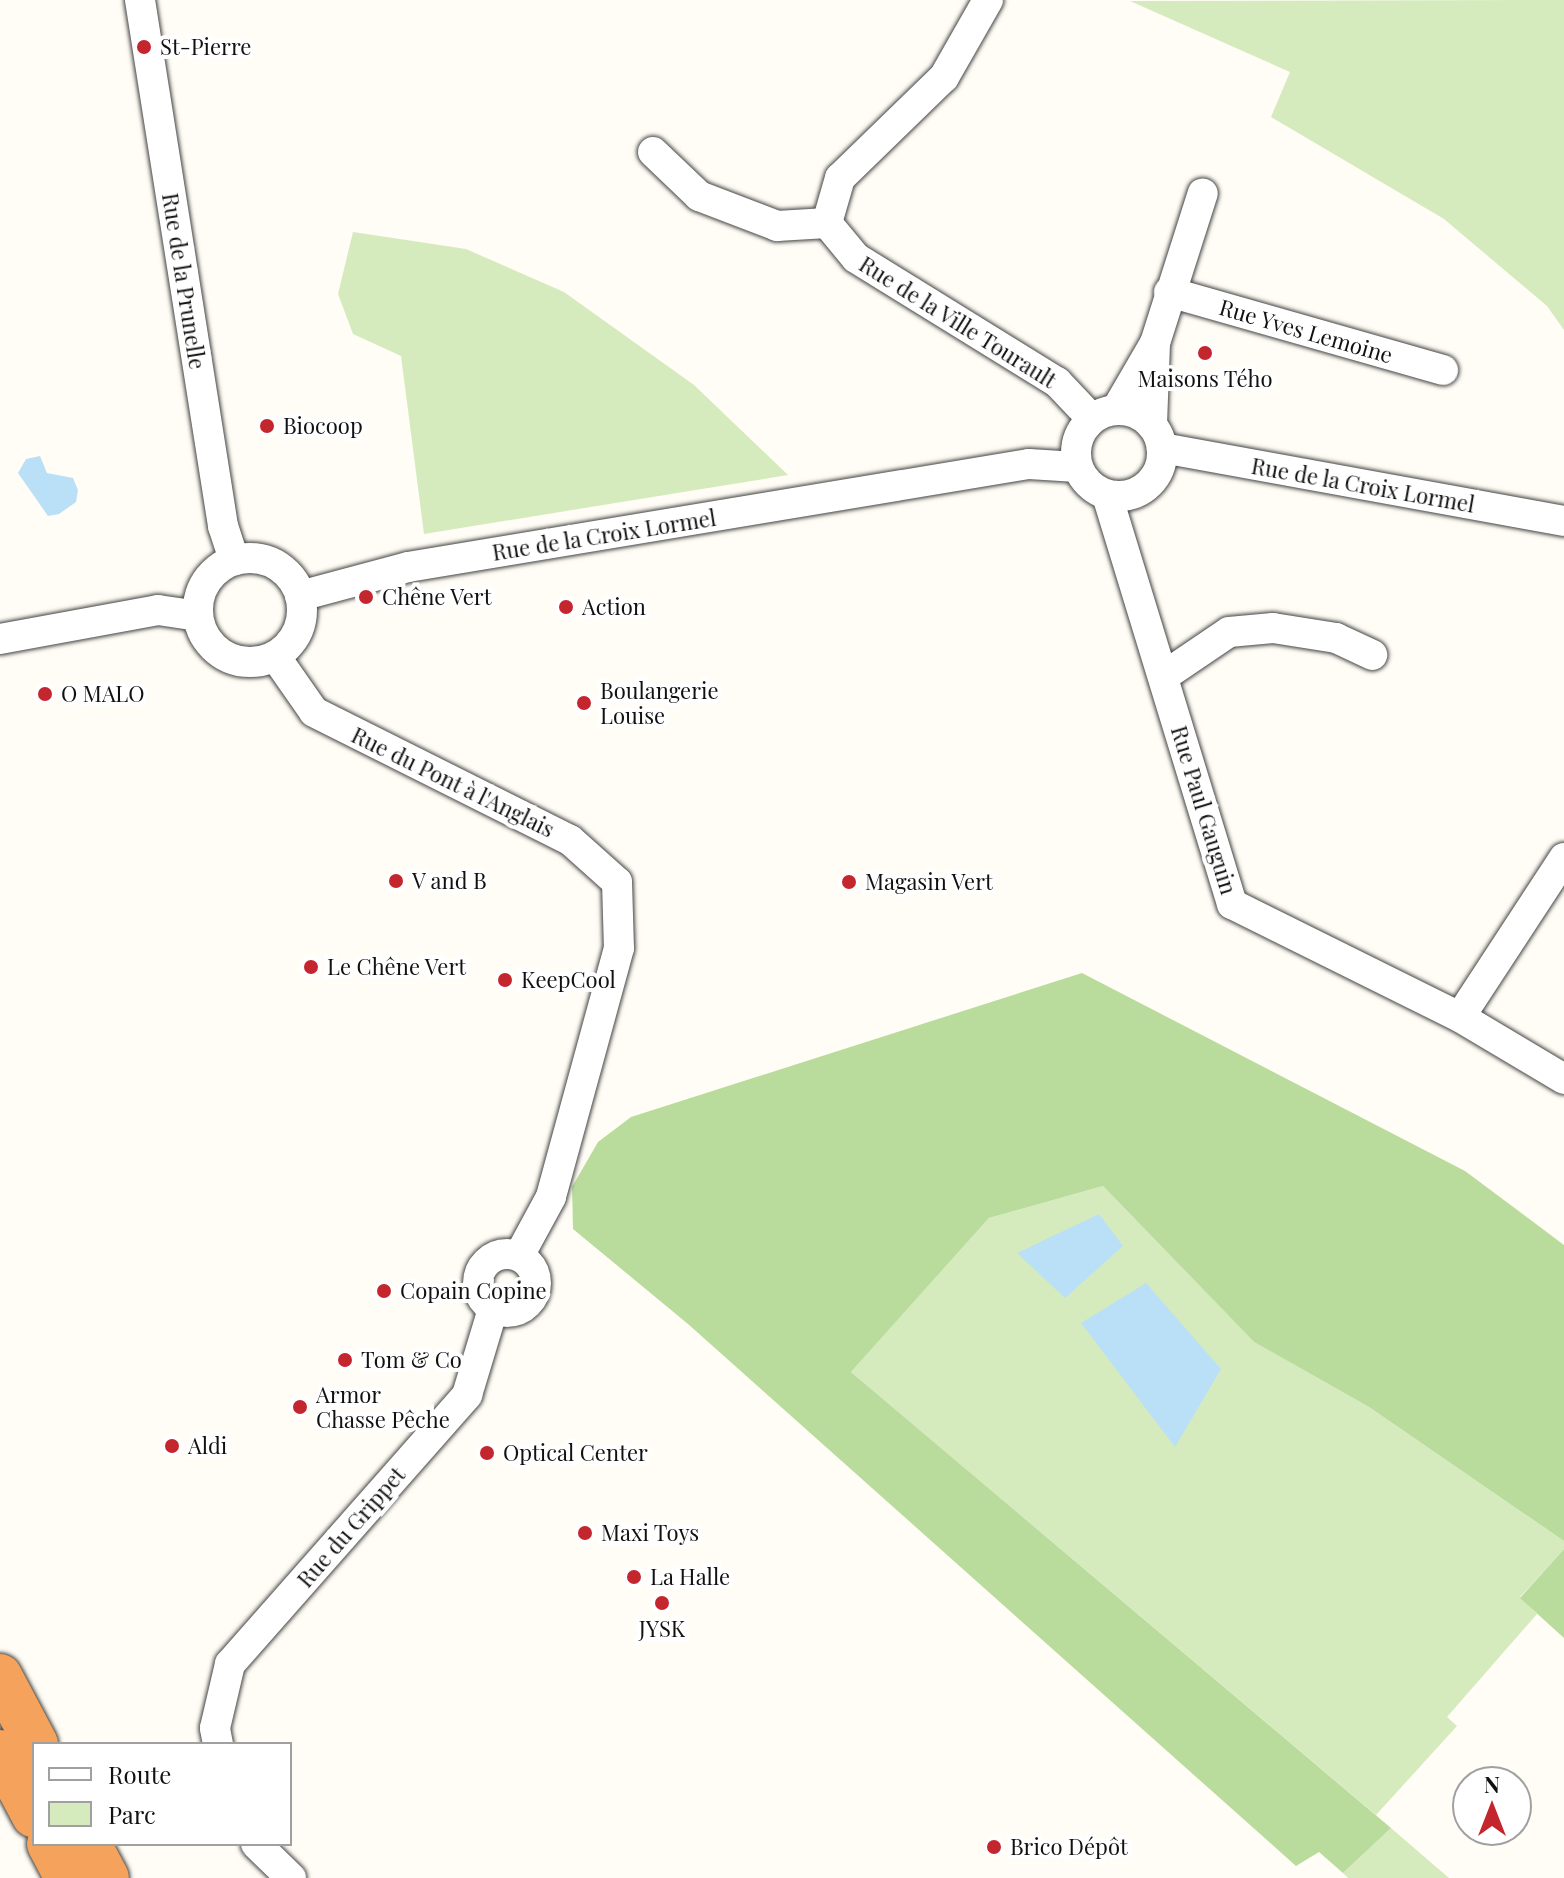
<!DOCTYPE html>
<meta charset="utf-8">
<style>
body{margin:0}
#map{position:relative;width:1564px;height:1878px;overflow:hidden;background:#fffdf5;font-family:"Playfair Display",serif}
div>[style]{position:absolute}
.green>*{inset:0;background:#d5ebbd}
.forest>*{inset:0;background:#b9dc9c}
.water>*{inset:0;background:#b9e0f7}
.roads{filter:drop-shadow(0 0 2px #444) drop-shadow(0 0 2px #444)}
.minor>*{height:30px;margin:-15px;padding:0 15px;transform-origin:15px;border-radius:15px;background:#fff}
.minor>.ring{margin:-15px;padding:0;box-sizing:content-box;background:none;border:30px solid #fff;border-radius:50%}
.highway>*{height:44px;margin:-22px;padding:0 22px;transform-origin:22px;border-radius:22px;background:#f5a25d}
.dots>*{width:22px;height:22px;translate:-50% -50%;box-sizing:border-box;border:4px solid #fff;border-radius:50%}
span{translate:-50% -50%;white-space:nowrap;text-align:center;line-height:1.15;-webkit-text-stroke:8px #fff;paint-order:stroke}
.poi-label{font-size:22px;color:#111}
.left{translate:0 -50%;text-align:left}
.street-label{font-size:22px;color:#111}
.legend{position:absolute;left:32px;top:1742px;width:260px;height:104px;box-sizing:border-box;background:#fff;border:2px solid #a0a0a0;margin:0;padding:10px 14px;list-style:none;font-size:24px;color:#111}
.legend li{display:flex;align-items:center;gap:16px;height:40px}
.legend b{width:40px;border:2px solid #a0a0a0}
.north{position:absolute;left:1452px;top:1766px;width:80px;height:80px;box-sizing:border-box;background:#fff;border:2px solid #a0a0a0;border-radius:50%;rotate:0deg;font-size:22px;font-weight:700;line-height:32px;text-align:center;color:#111}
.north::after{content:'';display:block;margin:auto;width:28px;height:36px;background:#c4262e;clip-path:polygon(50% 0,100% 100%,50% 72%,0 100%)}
</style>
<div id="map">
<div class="green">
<div style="clip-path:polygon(1564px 0,1564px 330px,1547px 306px,1444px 219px,1271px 117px,1290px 72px,1130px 1px)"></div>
<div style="clip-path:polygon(353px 232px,466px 249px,564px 292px,694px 385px,788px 475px,424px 534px,401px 356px,353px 334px,338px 294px)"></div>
<div style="clip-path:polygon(1103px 1186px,1254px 1342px,1369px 1407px,1564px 1541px,1564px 1549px,1520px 1597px,1537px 1614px,1447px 1717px,1457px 1726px,1376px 1815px,851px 1372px,989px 1218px)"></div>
<div style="clip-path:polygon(1391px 1828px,1449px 1878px,1348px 1878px,1343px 1873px)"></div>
</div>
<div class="forest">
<div style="clip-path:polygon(1082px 973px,1465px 1171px,1564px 1245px,1564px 1541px,1369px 1407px,1254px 1342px,1103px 1186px,989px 1218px,851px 1372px,1391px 1828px,1343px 1873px,1319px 1852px,1296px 1866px,688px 1324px,573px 1229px,572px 1187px,598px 1142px,631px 1117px)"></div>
<div style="clip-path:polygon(1564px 1549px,1564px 1638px,1520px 1598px)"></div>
</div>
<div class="water">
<div style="clip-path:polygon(40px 456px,47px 473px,73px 478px,78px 490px,76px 502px,59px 514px,48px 516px,18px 473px,26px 459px)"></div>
<div style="clip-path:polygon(1099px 1214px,1123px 1246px,1065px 1298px,1017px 1253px)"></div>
<div style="clip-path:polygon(1146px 1283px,1221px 1369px,1175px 1447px,1081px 1323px)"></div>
</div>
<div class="roads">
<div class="minor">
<div style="left:140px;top:0;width:533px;rotate:81.03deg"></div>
<div style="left:223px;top:526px;width:36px;rotate:72deg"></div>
<div style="left:988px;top:0;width:89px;rotate:119.7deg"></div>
<div style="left:944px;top:77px;width:145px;rotate:135.8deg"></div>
<div style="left:840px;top:178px;width:47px;rotate:106.1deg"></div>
<div style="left:827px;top:223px;width:45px;rotate:50.4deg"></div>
<div style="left:856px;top:258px;width:236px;rotate:31.7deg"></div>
<div style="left:1057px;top:382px;width:51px;rotate:46.6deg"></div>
<div style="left:653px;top:152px;width:64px;rotate:43.7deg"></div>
<div style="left:699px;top:196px;width:84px;rotate:21deg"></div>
<div style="left:777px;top:226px;width:50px;rotate:-3.4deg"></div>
<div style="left:1169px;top:292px;width:285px;rotate:15.9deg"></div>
<div style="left:1155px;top:343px;width:157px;rotate:-72.3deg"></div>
<div class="ring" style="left:1076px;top:410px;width:56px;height:56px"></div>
<div style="left:1116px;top:410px;width:78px;rotate:-59.8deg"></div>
<div style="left:1155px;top:343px;width:82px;rotate:92.1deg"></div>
<div style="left:1162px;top:448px;width:409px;rotate:10.3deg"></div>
<div style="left:1107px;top:495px;width:428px;rotate:73deg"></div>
<div style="left:1232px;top:904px;width:254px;rotate:26.4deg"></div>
<div style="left:1460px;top:1017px;width:121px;rotate:30.8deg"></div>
<div class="ring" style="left:198px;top:558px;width:74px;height:74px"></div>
<div style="left:300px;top:596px;width:112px;rotate:-15deg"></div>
<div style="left:408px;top:567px;width:629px;rotate:-9.42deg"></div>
<div style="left:1029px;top:464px;width:48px;rotate:3.6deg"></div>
<div style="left:0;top:639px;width:161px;rotate:-10.4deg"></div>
<div style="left:158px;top:610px;width:40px;rotate:8.5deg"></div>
<div style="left:275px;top:656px;width:68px;rotate:55.1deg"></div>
<div style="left:314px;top:712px;width:286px;rotate:26.6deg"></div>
<div style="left:570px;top:840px;width:63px;rotate:41.8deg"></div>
<div style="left:617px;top:882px;width:66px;rotate:88.3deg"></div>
<div style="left:619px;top:948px;width:258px;rotate:105.3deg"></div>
<div style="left:551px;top:1197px;width:67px;rotate:118.5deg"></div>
<div style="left:1164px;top:676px;width:78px;rotate:-34.1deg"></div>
<div style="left:1229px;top:632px;width:44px;rotate:-5.2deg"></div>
<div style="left:1273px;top:628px;width:64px;rotate:9deg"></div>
<div style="left:1336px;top:638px;width:40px;rotate:25deg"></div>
<div style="left:1460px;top:1017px;width:190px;rotate:-56.8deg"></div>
<div class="ring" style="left:478px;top:1254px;width:28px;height:28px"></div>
<div style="left:218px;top:1744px;width:16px;rotate:-101deg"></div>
<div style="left:215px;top:1728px;width:66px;rotate:-76.8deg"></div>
<div style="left:230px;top:1664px;width:359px;rotate:-48.6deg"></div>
<div style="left:467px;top:1395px;width:90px;rotate:-73.2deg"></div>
<div style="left:256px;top:1844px;width:49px;rotate:44.2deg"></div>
</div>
<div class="highway">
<div style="left:0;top:1676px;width:77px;rotate:62.1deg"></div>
<div style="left:0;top:1752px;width:72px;rotate:62deg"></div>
<div style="left:49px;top:1844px;width:38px;rotate:62deg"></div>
<div style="left:89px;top:1844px;width:38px;rotate:62deg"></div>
</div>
</div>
<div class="dots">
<div style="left:144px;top:47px;background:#c4262e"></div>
<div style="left:1205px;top:353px;background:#c4262e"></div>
<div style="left:267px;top:426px;background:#c4262e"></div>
<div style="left:366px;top:597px;background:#c4262e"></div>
<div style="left:566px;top:607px;background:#c4262e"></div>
<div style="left:45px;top:694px;background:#c4262e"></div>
<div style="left:584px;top:703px;background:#c4262e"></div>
<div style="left:396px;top:881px;background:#c4262e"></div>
<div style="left:849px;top:882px;background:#c4262e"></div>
<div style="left:311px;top:967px;background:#c4262e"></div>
<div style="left:505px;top:980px;background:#c4262e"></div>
<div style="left:384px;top:1291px;background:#c4262e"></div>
<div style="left:345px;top:1360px;background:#c4262e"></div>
<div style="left:300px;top:1407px;background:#c4262e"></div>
<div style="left:172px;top:1446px;background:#c4262e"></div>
<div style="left:487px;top:1453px;background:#c4262e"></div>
<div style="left:585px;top:1533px;background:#c4262e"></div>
<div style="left:634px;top:1577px;background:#c4262e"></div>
<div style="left:662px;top:1603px;background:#c4262e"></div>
<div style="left:994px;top:1847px;background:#c4262e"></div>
</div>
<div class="poi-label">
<span class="left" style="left:160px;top:47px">St-Pierre</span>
<span style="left:1205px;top:379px">Maisons Tého</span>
<span class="left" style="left:283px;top:426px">Biocoop</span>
<span class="left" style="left:382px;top:597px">Chêne Vert</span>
<span class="left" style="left:582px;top:607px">Action</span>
<span class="left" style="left:600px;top:703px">Boulangerie<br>Louise</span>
<span class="left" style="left:61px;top:694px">O MALO</span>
<span class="left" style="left:412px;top:881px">V and B</span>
<span class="left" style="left:865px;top:882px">Magasin Vert</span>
<span class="left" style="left:327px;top:967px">Le Chêne Vert</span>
<span class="left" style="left:521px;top:980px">KeepCool</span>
<span class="left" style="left:400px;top:1291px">Copain Copine</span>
<span class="left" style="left:361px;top:1360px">Tom &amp; Co</span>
<span class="left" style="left:316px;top:1407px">Armor<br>Chasse Pêche</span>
<span class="left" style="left:188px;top:1446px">Aldi</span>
<span class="left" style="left:503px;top:1453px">Optical Center</span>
<span class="left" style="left:601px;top:1533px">Maxi Toys</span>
<span class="left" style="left:650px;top:1577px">La Halle</span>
<span style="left:662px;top:1629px">JYSK</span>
<span class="left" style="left:1010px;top:1847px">Brico Dépôt</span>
</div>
<div class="street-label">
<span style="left:184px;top:281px;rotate:81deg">Rue de la Prunelle</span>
<span style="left:958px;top:322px;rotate:32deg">Rue de la Ville Tourault</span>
<span style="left:1306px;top:331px;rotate:16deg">Rue Yves Lemoine</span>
<span style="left:1363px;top:485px;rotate:10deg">Rue de la Croix Lormel</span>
<span style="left:604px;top:535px;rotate:-9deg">Rue de la Croix Lormel</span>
<span style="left:453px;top:782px;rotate:26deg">Rue du Pont à l'Anglais</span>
<span style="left:1204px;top:810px;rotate:73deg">Rue Paul Gauguin</span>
<span style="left:351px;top:1527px;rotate:-49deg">Rue du Grippet</span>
</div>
<ul class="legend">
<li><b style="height:10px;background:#fff"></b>Route</li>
<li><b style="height:22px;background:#d5ebbd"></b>Parc</li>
</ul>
<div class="north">N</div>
</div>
